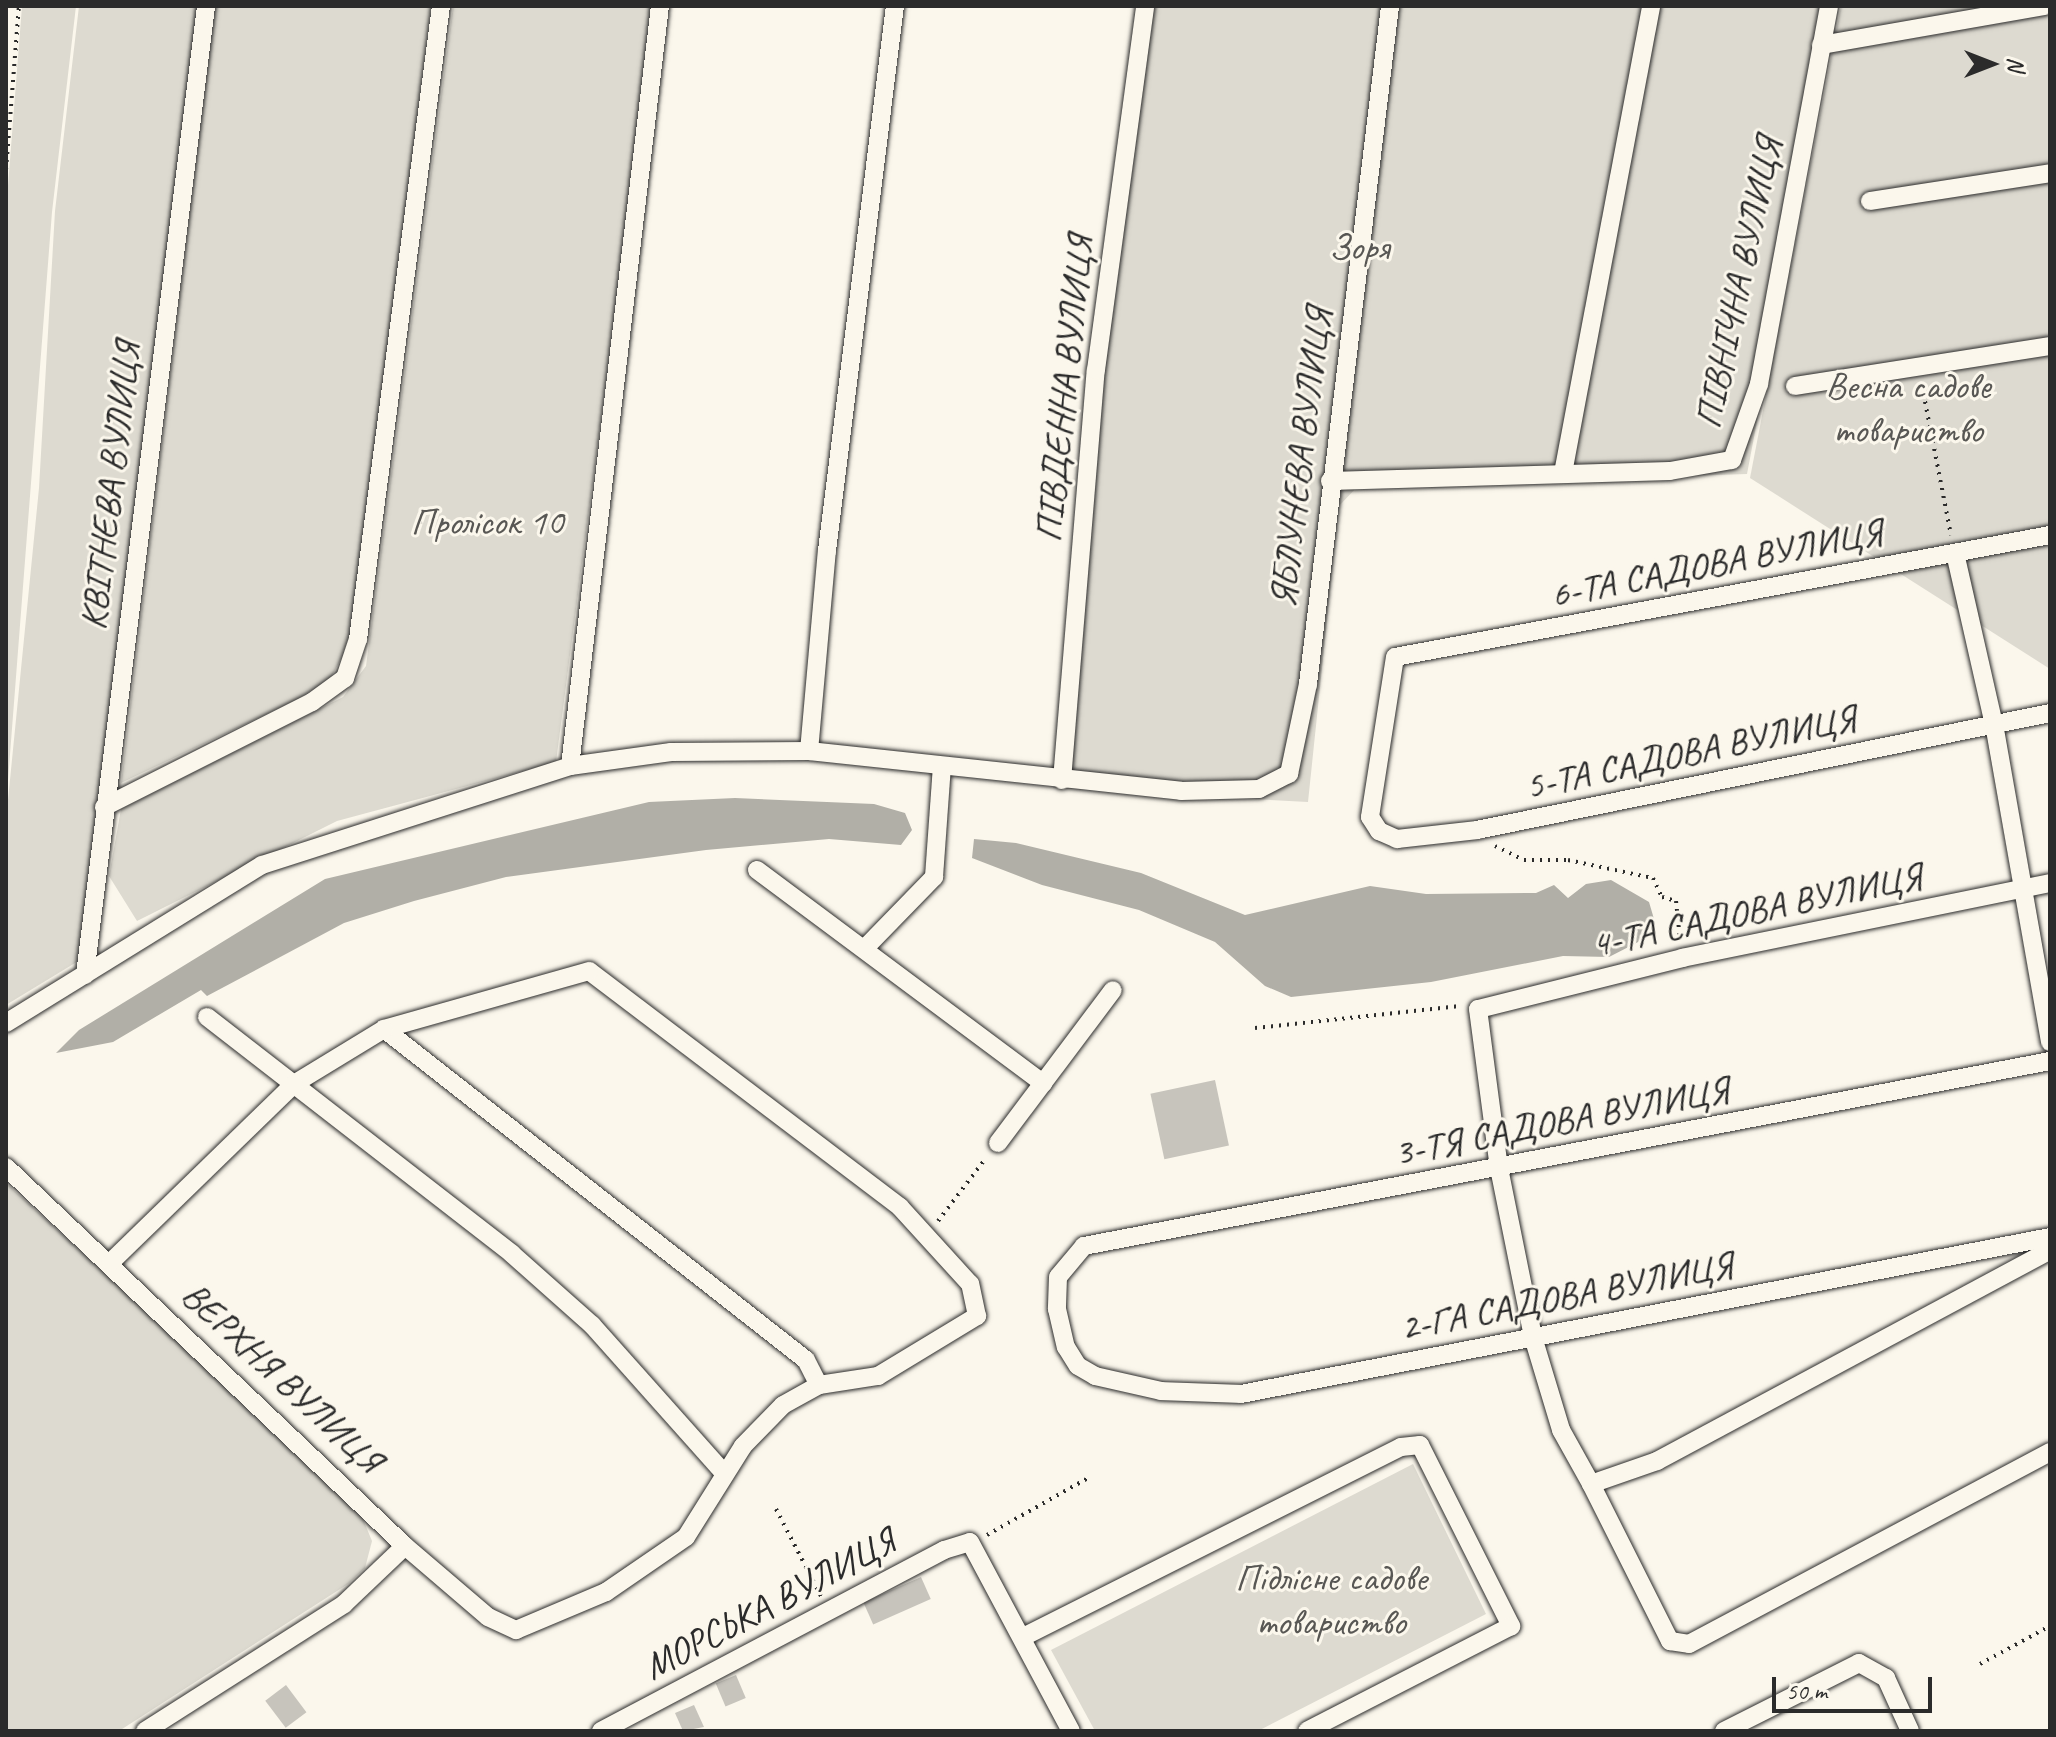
<!DOCTYPE html>
<meta charset="utf-8">
<style>
body{margin:0}
#map{position:relative;width:2056px;height:1737px;overflow:hidden;background:#fbf7ec;font-family:Caveat,sans-serif}
div>[style]{position:absolute}
.green>*{inset:0;background:#dddad0}
.water>*{inset:0;background:#b1afa7}
.building>*{inset:0;background:#c7c4bc;transform-origin:0 0}
.path>*{height:4px;margin-top:-2px;transform-origin:0;background:repeating-linear-gradient(90deg,#2b2b2b 0 2px,transparent 0 8px)}
.roads{filter:drop-shadow(0 0 2px #2b2b2b) drop-shadow(0 0 2px #2b2b2b)}
.minor>*{height:18px;margin:-9px;padding:0 9px;transform-origin:9px;border-radius:9px;background:#fbf7ec}
span{translate:-50% -50%;white-space:nowrap;text-align:center;line-height:1.15;-webkit-text-stroke:6px #fbf7ec;paint-order:stroke}
.park-label{font-size:38px;color:#585754}
.street-label{font-size:38px;color:#2b2b2b}
.frame{position:absolute;inset:0;border:8px solid #2b2b2b;pointer-events:none}
.north{position:absolute;left:1952px;top:24px;width:80px;height:80px;-webkit-text-stroke:6px #fbf7ec;paint-order:stroke;rotate:90deg;font-size:22px;font-weight:700;line-height:32px;text-align:center;color:#2b2b2b}
.north::after{content:'';display:block;margin:auto;width:28px;height:36px;background:#2b2b2b;clip-path:polygon(50% 0,100% 100%,50% 72%,0 100%)}
.scale{position:absolute;left:1772px;top:1677px;width:160px;height:36px;box-sizing:border-box;border:4px solid #2b2b2b;border-top:0;padding-left:10px;font-size:24px;line-height:28px;white-space:nowrap;color:#2b2b2b;-webkit-text-stroke:6px #fbf7ec;paint-order:stroke}
</style>
<div id="map">
<div class="green">
<div style="clip-path:polygon(22px 6px,76px 6px,52px 212px,6px 806px,6px 211px)"></div>
<div style="clip-path:polygon(79px 6px,198px 6px,80px 960px,6px 1005px,6px 820px,39px 488px,55px 211px)"></div>
<div style="clip-path:polygon(215px 6px,431px 6px,351px 641px,330px 679px,298px 699px,121px 783px)"></div>
<div style="clip-path:polygon(453px 6px,655px 6px,556px 762px,337px 821px,137px 921px,109px 876px,121px 809px,343px 697px,366px 666px)"></div>
<div style="clip-path:polygon(1142px 6px,1836px 6px,1747px 474px,1357px 487px,1339px 506px,1308px 802px,1053px 788px)"></div>
<div style="clip-path:polygon(1841px 6px,2050px 6px,2050px 669px,1750px 478px)"></div>
<div style="clip-path:polygon(6px 1183px,309px 1460px,362px 1517px,372px 1541px,365px 1568px,348px 1584px,119px 1731px,6px 1731px)"></div>
<div style="clip-path:polygon(1413px 1464px,1486px 1614px,1258px 1731px,1095px 1731px,1051px 1650px)"></div>
</div>
<div class="water">
<div style="clip-path:polygon(735px 798px,874px 804px,905px 813px,912px 830px,901px 845px,829px 839px,706px 850px,506px 877px,414px 901px,344px 923px,207px 996px,201px 990px,113px 1042px,56px 1053px,79px 1030px,325px 879px,649px 802px)"></div>
<div style="clip-path:polygon(974px 839px,1016px 843px,1141px 873px,1245px 915px,1370px 886px,1426px 894px,1536px 893px,1554px 885px,1568px 898px,1586px 884px,1611px 880px,1649px 902px,1654px 919px,1646px 938px,1609px 957px,1563px 956px,1431px 982px,1291px 997px,1265px 986px,1215px 942px,1139px 910px,1042px 885px,972px 858px)"></div>
</div>
<div class="building">
<div style="left:1215px;top:1080px;width:67px;height:66px;rotate:78deg"></div>
<div style="left:921px;top:1577px;width:24px;height:63px;rotate:66deg"></div>
<div style="left:736px;top:1675px;width:25px;height:22px;rotate:67deg"></div>
<div style="left:286px;top:1685px;width:34px;height:26px;rotate:53deg"></div>
<div style="clip-path:polygon(694px 1705px,704px 1727px,683px 1731px,675px 1713px)"></div>
</div>
<div class="path">
<div style="left:6px;top:170px;width:165px;rotate:-85.5deg"></div>
<div style="left:1922px;top:386px;width:152px;rotate:79deg"></div>
<div style="left:1495px;top:846px;width:32px;rotate:26deg"></div>
<div style="left:1524px;top:860px;width:44px"></div>
<div style="left:1568px;top:860px;width:87px;rotate:12deg"></div>
<div style="left:1653px;top:878px;width:21px;rotate:65deg"></div>
<div style="left:1662px;top:897px;width:15px;rotate:16deg"></div>
<div style="left:1676px;top:901px;width:39px;rotate:84deg"></div>
<div style="left:1255px;top:1028px;width:206px;rotate:-6.1deg"></div>
<div style="left:938px;top:1221px;width:79px;rotate:-52.7deg"></div>
<div style="left:776px;top:1509px;width:98px;rotate:62.7deg"></div>
<div style="left:987px;top:1535px;width:118px;rotate:-29.4deg"></div>
<div style="left:1980px;top:1664px;width:80px;rotate:-28.5deg"></div>
</div>
<div class="roads">
<div class="minor">
<div style="left:1821px;top:45px;width:227px;rotate:-9.9deg"></div>
<div style="left:1870px;top:201px;width:182px;rotate:-8.8deg"></div>
<div style="left:1795px;top:386px;width:258px;rotate:-8.9deg"></div>
<div style="left:1563px;top:473px;width:475px;rotate:-79.3deg"></div>
<div style="left:1330px;top:481px;width:340px;rotate:-1.7deg"></div>
<div style="left:1670px;top:471px;width:63px;rotate:-10.1deg"></div>
<div style="left:1732px;top:460px;width:81px;rotate:-70.4deg"></div>
<div style="left:1759px;top:384px;width:384px;rotate:-79.5deg"></div>
<div style="left:2050px;top:535px;width:666px;rotate:169.45deg"></div>
<div style="left:1395px;top:657px;width:162px;rotate:98.9deg"></div>
<div style="left:1370px;top:817px;width:17px;rotate:57deg"></div>
<div style="left:1379px;top:831px;width:20px;rotate:24deg"></div>
<div style="left:1397px;top:839px;width:81px;rotate:-6.4deg"></div>
<div style="left:1477px;top:830px;width:585px;rotate:-11.54deg"></div>
<div style="left:1955px;top:553px;width:175px;rotate:77.2deg"></div>
<div style="left:1994px;top:724px;width:323px;rotate:80deg"></div>
<div style="left:809px;top:751px;width:201px;rotate:-84.9deg"></div>
<div style="left:827px;top:551px;width:549px;rotate:-82.89deg"></div>
<div style="left:570px;top:766px;width:765px;rotate:-83.25deg"></div>
<div style="left:1062px;top:780px;width:411px;rotate:-85.3deg"></div>
<div style="left:1096px;top:370px;width:367px;rotate:-82.3deg"></div>
<div style="left:104px;top:807px;width:233px;rotate:-26.8deg"></div>
<div style="left:312px;top:702px;width:41px;rotate:-36deg"></div>
<div style="left:345px;top:678px;width:41px;rotate:-71.6deg"></div>
<div style="left:358px;top:639px;width:638px;rotate:-82.53deg"></div>
<div style="left:757px;top:870px;width:357px;rotate:36.7deg"></div>
<div style="left:2050px;top:883px;width:375px;rotate:168.5deg"></div>
<div style="left:1683px;top:958px;width:211px;rotate:166deg"></div>
<div style="left:1478px;top:1009px;width:160px;rotate:82.5deg"></div>
<div style="left:1499px;top:1168px;width:172px;rotate:78.6deg"></div>
<div style="left:1533px;top:1337px;width:97px;rotate:73.2deg"></div>
<div style="left:1561px;top:1430px;width:62px;rotate:60.9deg"></div>
<div style="left:1591px;top:1484px;width:70px;rotate:-19.2deg"></div>
<div style="left:1657px;top:1461px;width:446px;rotate:-28.2deg"></div>
<div style="left:866px;top:947px;width:98px;rotate:-45.8deg"></div>
<div style="left:934px;top:877px;width:111px;rotate:-85.9deg"></div>
<div style="left:85px;top:975px;width:977px;rotate:-82.88deg"></div>
<div style="left:207px;top:1017px;width:386px;rotate:37.8deg"></div>
<div style="left:512px;top:1254px;width:107px;rotate:41.6deg"></div>
<div style="left:592px;top:1325px;width:198px;rotate:48.3deg"></div>
<div style="left:6px;top:1023px;width:301px;rotate:-31.7deg"></div>
<div style="left:262px;top:865px;width:324px;rotate:-17.8deg"></div>
<div style="left:570px;top:766px;width:102px;rotate:-7.9deg"></div>
<div style="left:671px;top:752px;width:138px;rotate:-0.4deg"></div>
<div style="left:809px;top:751px;width:374px;rotate:6.1deg"></div>
<div style="left:1181px;top:791px;width:78px;rotate:-1.5deg"></div>
<div style="left:1259px;top:789px;width:34px;rotate:-27deg"></div>
<div style="left:1289px;top:774px;width:92px;rotate:-78.1deg"></div>
<div style="left:1308px;top:684px;width:683px;rotate:-83.1deg"></div>
<div style="left:384px;top:1029px;width:536px;rotate:38.11deg"></div>
<div style="left:806px;top:1360px;width:28px;rotate:63deg"></div>
<div style="left:2050px;top:1061px;width:984px;rotate:169.16deg"></div>
<div style="left:1084px;top:1246px;width:40px;rotate:130deg"></div>
<div style="left:1058px;top:1277px;width:32px;rotate:92deg"></div>
<div style="left:1057px;top:1309px;width:39px;rotate:77deg"></div>
<div style="left:1066px;top:1347px;width:22px;rotate:58deg"></div>
<div style="left:1078px;top:1366px;width:20px;rotate:30deg"></div>
<div style="left:1095px;top:1376px;width:68px;rotate:12.8deg"></div>
<div style="left:1161px;top:1391px;width:80px;rotate:2.1deg"></div>
<div style="left:1241px;top:1394px;width:824px;rotate:-10.98deg"></div>
<div style="left:998px;top:1143px;width:191px;rotate:-53.1deg"></div>
<div style="left:6px;top:1167px;width:550px;rotate:43.53deg"></div>
<div style="left:405px;top:1546px;width:109px;rotate:40.5deg"></div>
<div style="left:488px;top:1617px;width:31px;rotate:25deg"></div>
<div style="left:516px;top:1630px;width:98px;rotate:-22.9deg"></div>
<div style="left:606px;top:1592px;width:97px;rotate:-34.5deg"></div>
<div style="left:686px;top:1537px;width:107px;rotate:-57.9deg"></div>
<div style="left:743px;top:1446px;width:57px;rotate:-45.7deg"></div>
<div style="left:783px;top:1405px;width:41px;rotate:-29.1deg"></div>
<div style="left:819px;top:1385px;width:60px;rotate:-8.7deg"></div>
<div style="left:878px;top:1376px;width:116px;rotate:-31.2deg"></div>
<div style="left:977px;top:1316px;width:33px;rotate:-102deg"></div>
<div style="left:970px;top:1284px;width:104px;rotate:-132.3deg"></div>
<div style="left:900px;top:1207px;width:390px;rotate:-142.8deg"></div>
<div style="left:589px;top:971px;width:213px;rotate:164.2deg"></div>
<div style="left:384px;top:1029px;width:105px;rotate:148.6deg"></div>
<div style="left:294px;top:1084px;width:255px;rotate:135.8deg"></div>
<div style="left:1591px;top:1484px;width:176px;rotate:63.3deg"></div>
<div style="left:1670px;top:1641px;width:19px;rotate:9deg"></div>
<div style="left:1689px;top:1644px;width:409px;rotate:-28deg"></div>
<div style="left:1023px;top:1637px;width:423px;rotate:-26.7deg"></div>
<div style="left:1401px;top:1447px;width:19px;rotate:-6deg"></div>
<div style="left:1420px;top:1445px;width:203px;rotate:63.3deg"></div>
<div style="left:1511px;top:1626px;width:229px;rotate:152.8deg"></div>
<div style="left:145px;top:1731px;width:236px;rotate:-32.5deg"></div>
<div style="left:344px;top:1604px;width:84px;rotate:-43.6deg"></div>
<div style="left:601px;top:1731px;width:388px;rotate:-27.8deg"></div>
<div style="left:944px;top:1550px;width:27px;rotate:-17deg"></div>
<div style="left:970px;top:1542px;width:214px;rotate:61.9deg"></div>
<div style="left:1724px;top:1731px;width:151px;rotate:-26.7deg"></div>
<div style="left:1859px;top:1663px;width:31px;rotate:29deg"></div>
<div style="left:1886px;top:1678px;width:58px;rotate:65.6deg"></div>
</div>
</div>
<div class="park-label">
<span style="left:1359px;top:247px">Зоря</span>
<span style="left:1908px;top:408px">Весна садове<br>товариство</span>
<span style="left:487px;top:522px">Пролісок 10</span>
<span style="left:1331px;top:1600px">Підлісне садове<br>товариство</span>
</div>
<div class="street-label">
<span style="left:1738px;top:283px;rotate:-78deg">ПІВНІЧНА ВУЛИЦЯ</span>
<span style="left:1064px;top:389px;rotate:-84deg">ПІВДЕННА ВУЛИЦЯ</span>
<span style="left:1300px;top:458px;rotate:-83deg">ЯБЛУНЕВА ВУЛИЦЯ</span>
<span style="left:110px;top:486px;rotate:-83deg">КВІТНЕВА ВУЛИЦЯ</span>
<span style="left:1716px;top:563px;rotate:-11deg">6-ТА САДОВА ВУЛИЦЯ</span>
<span style="left:1690px;top:752px;rotate:-12deg">5-ТА САДОВА ВУЛИЦЯ</span>
<span style="left:1756px;top:910px;rotate:-12deg">4-ТА САДОВА ВУЛИЦЯ</span>
<span style="left:1561px;top:1121px;rotate:-11deg">3-ТЯ САДОВА ВУЛИЦЯ</span>
<span style="left:1566px;top:1296px;rotate:-11deg">2-ГА САДОВА ВУЛИЦЯ</span>
<span style="left:282px;top:1377px;rotate:43deg">ВЕРХНЯ ВУЛИЦЯ</span>
<span style="left:769px;top:1604px;rotate:-28deg">МОРСЬКА ВУЛИЦЯ</span>
</div>
<div class="frame"></div>
<div class="north">N</div>
<div class="scale">50 m</div>
</div>
